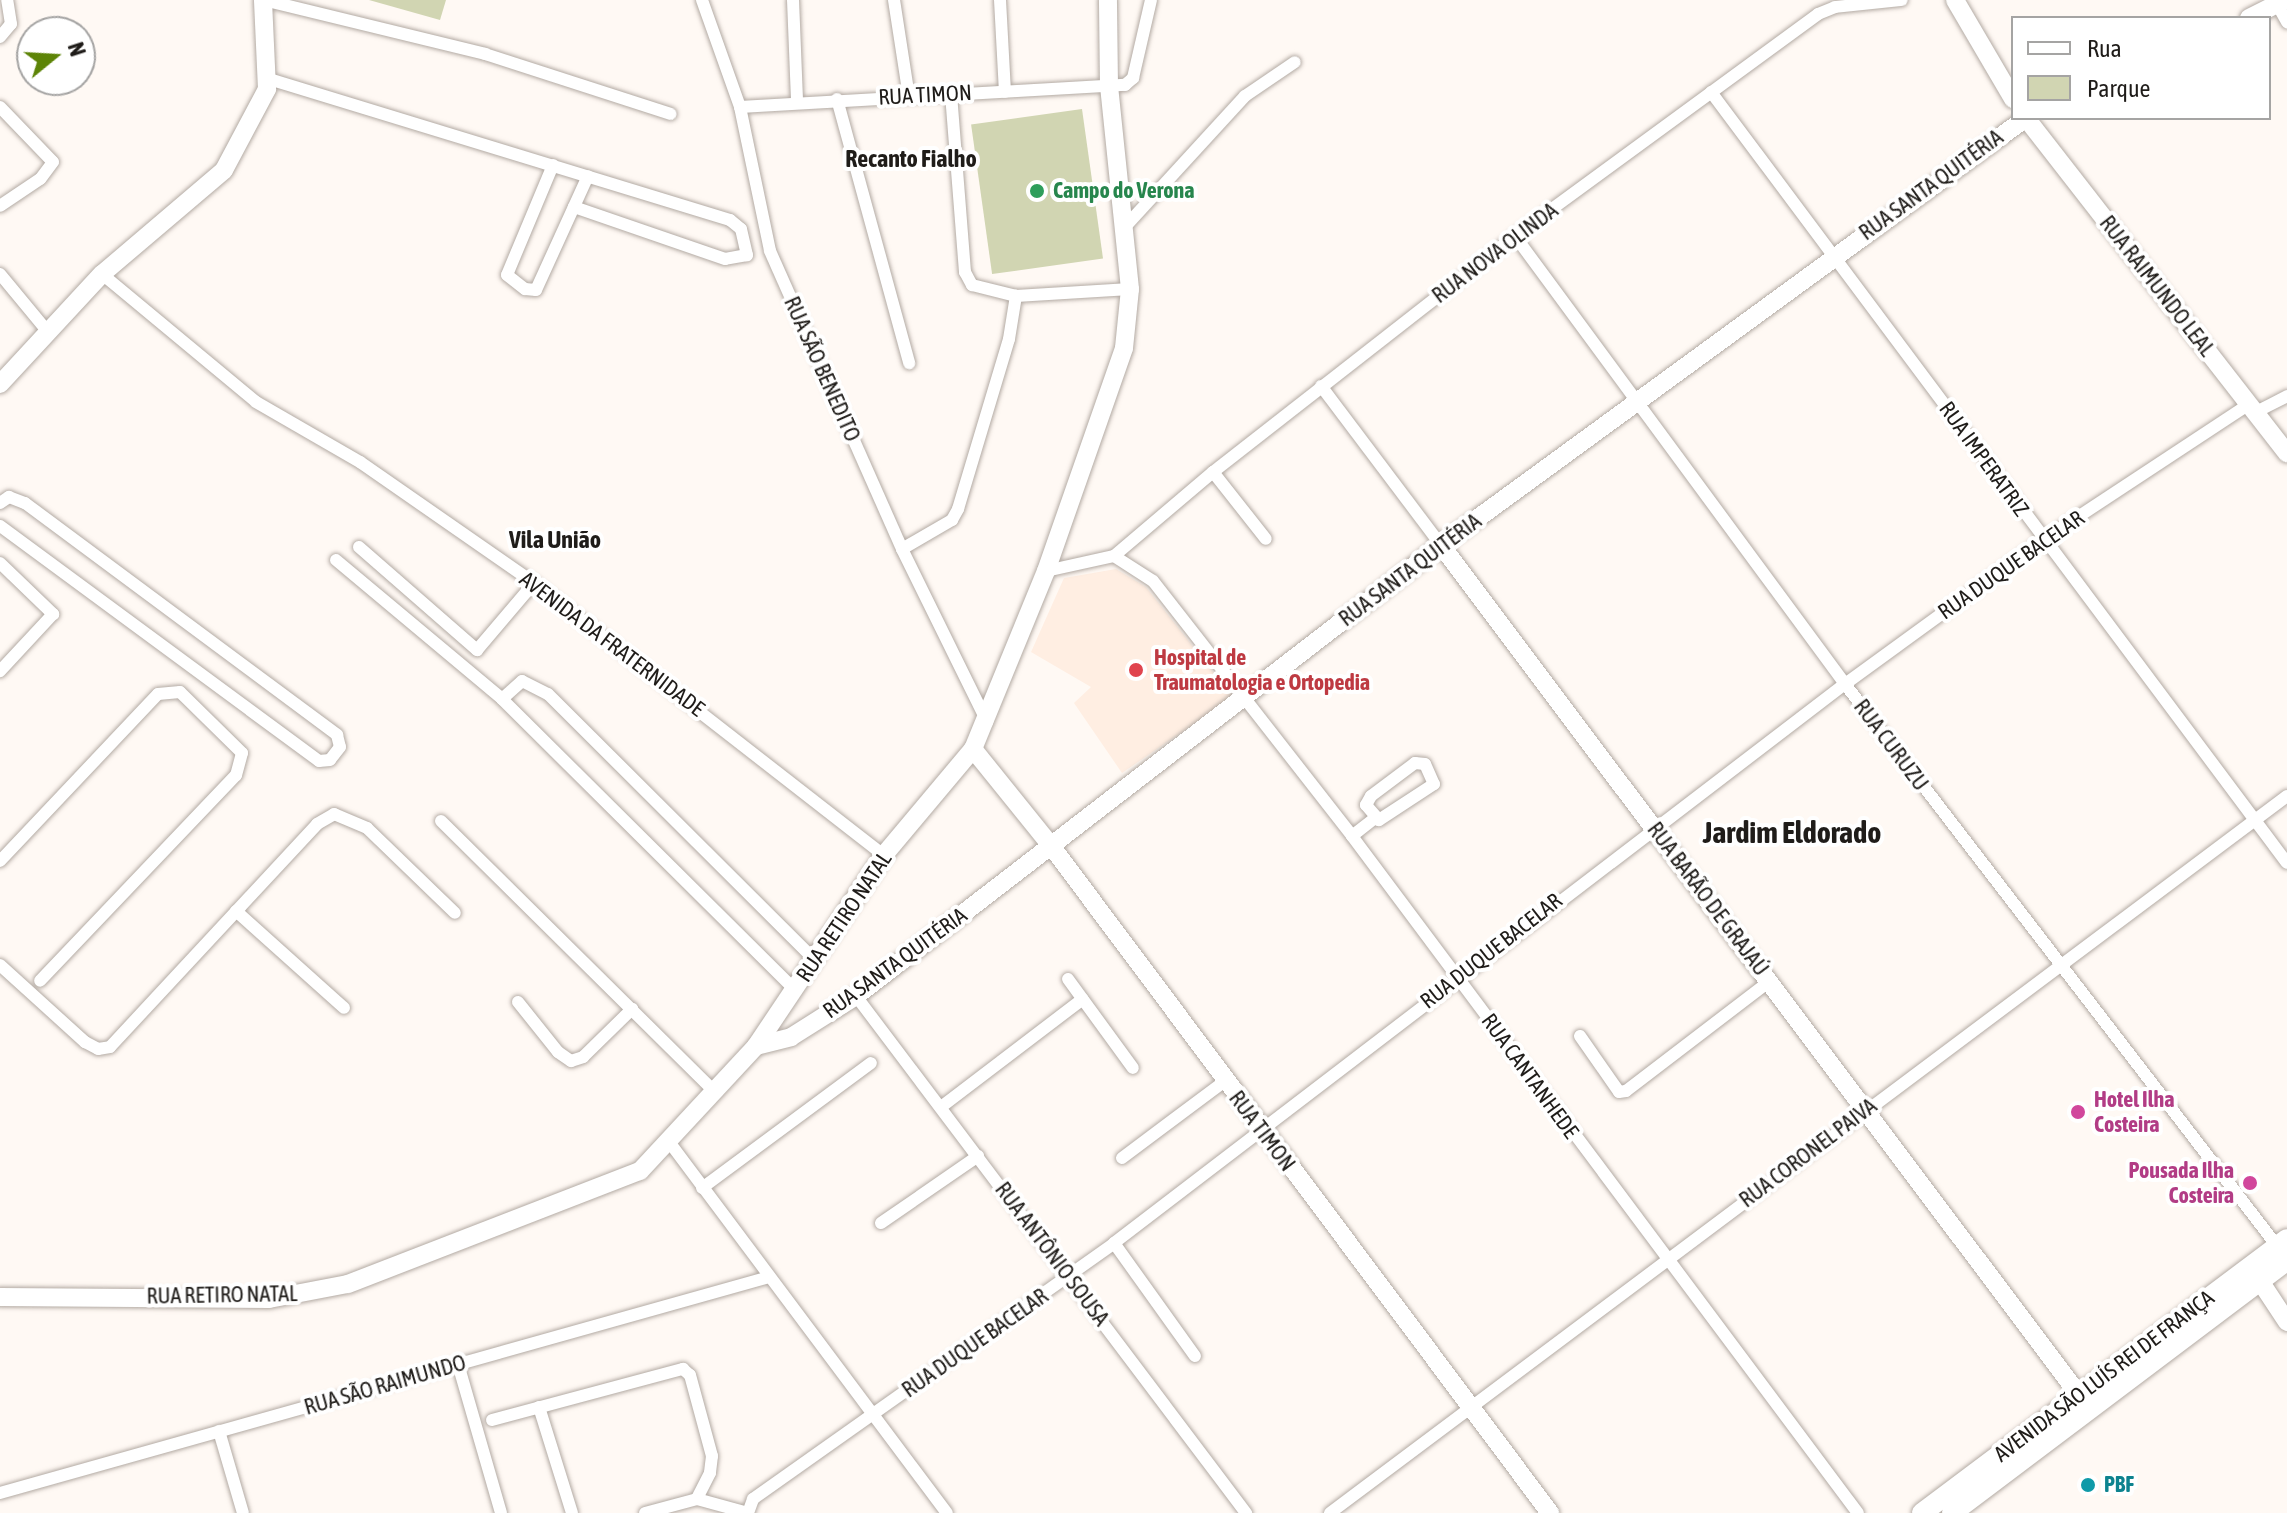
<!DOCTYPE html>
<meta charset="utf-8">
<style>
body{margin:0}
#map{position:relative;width:2287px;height:1513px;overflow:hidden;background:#fff9f4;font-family:"Asap Condensed",sans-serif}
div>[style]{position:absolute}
.built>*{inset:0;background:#ffeee2}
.green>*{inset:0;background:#d1d5b2;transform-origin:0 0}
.roads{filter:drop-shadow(0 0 2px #b3aaa3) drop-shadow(0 0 2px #b3aaa3)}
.street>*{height:12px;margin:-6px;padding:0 6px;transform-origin:6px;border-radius:6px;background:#fff}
.secondary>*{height:18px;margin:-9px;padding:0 9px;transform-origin:9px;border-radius:9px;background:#fff}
.primary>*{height:20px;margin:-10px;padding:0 10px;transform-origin:10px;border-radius:10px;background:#fff}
.dots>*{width:22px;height:22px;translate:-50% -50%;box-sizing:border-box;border:4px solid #fff;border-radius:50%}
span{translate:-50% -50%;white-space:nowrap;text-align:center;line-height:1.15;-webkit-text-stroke:8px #fff;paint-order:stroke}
.street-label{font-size:22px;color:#1f1c19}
.leisure-label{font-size:22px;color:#27864d;font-weight:700}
.left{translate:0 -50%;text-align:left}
.health-label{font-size:22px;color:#be3a42;font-weight:700}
.hotel-label{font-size:22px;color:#b23c85;font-weight:700}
.right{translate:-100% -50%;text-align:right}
.culture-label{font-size:22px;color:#0d838f;font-weight:700}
.neighbourhood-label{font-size:24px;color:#1f1c19;font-weight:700}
.district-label{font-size:30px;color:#1f1c19;font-weight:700}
.legend{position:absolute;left:2011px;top:16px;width:260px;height:104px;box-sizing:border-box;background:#fff;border:2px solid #a5a4a3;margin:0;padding:10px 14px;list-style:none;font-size:24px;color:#1f1c19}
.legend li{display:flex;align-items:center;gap:16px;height:40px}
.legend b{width:40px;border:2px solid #a5a4a3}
.north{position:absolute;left:16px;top:16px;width:80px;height:80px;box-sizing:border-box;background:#fff;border:2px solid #a5a4a3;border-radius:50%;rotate:72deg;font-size:22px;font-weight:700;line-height:32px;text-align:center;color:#1f1c19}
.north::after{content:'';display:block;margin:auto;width:28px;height:36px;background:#5d8407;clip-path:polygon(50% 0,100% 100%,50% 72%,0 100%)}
</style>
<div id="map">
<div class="built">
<div style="clip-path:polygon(1116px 569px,1146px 587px,1233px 697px,1122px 773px,1074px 703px,1091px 687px,1031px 652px,1064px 578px)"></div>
</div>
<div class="green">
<div style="clip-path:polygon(369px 0,446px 0,440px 20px)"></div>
<div style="left:1082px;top:109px;width:151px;height:112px;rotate:82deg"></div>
</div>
<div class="roads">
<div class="street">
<div style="left:264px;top:0;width:228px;rotate:13.7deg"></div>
<div style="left:485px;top:54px;width:195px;rotate:17.9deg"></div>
<div style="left:702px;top:0;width:114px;rotate:70.4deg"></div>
<div style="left:740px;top:107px;width:147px;rotate:78.2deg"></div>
<div style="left:770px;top:251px;width:326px;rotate:66.1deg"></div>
<div style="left:902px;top:549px;width:193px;rotate:63.8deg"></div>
<div style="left:793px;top:0;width:101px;rotate:87.7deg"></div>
<div style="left:894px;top:0;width:98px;rotate:81.2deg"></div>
<div style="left:1000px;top:0;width:92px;rotate:86.9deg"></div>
<div style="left:2277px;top:4px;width:21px;rotate:61deg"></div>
<div style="left:0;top:37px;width:17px;rotate:-50deg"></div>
<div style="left:11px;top:24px;width:24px;rotate:-99deg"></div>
<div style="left:269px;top:79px;width:482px;rotate:17deg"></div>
<div style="left:730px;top:220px;width:14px;rotate:39deg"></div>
<div style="left:741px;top:229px;width:27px;rotate:77deg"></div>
<div style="left:747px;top:255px;width:22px;rotate:170deg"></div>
<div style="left:725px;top:259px;width:160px;rotate:-161deg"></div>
<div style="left:1711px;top:92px;width:962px;rotate:53.24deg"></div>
<div style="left:951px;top:94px;width:179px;rotate:85.5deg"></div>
<div style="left:965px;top:272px;width:15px;rotate:62deg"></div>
<div style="left:972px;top:285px;width:45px;rotate:14deg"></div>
<div style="left:1016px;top:296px;width:114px;rotate:-3.5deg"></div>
<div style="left:837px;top:99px;width:274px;rotate:74.7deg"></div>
<div style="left:0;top:107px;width:76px;rotate:46.1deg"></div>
<div style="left:53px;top:162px;width:21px;rotate:127deg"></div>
<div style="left:40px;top:179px;width:48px;rotate:146deg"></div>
<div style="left:740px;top:107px;width:386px;rotate:-3.3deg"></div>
<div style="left:1125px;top:85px;width:11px;rotate:-41deg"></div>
<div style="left:1133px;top:78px;width:80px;rotate:-77deg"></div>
<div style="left:553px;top:165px;width:119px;rotate:112.7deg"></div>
<div style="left:507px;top:275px;width:23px;rotate:38deg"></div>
<div style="left:525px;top:289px;width:11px;rotate:5deg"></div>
<div style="left:536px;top:290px;width:125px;rotate:-65.5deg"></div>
<div style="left:1124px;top:228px;width:179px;rotate:-47.5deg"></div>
<div style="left:1245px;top:96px;width:60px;rotate:-34.2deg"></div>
<div style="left:1515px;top:236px;width:556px;rotate:53.62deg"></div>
<div style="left:1845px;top:684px;width:709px;rotate:52.45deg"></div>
<div style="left:0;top:274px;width:75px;rotate:50.4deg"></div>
<div style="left:102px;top:274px;width:200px;rotate:39.7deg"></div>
<div style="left:256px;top:402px;width:120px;rotate:30deg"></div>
<div style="left:360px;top:462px;width:212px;rotate:34.8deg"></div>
<div style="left:534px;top:583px;width:443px;rotate:37.9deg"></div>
<div style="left:1321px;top:386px;width:199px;rotate:53deg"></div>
<div style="left:2256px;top:412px;width:35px;rotate:-27deg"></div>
<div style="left:1213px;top:472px;width:85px;rotate:51.7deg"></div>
<div style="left:0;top:503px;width:11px;rotate:-34deg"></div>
<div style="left:9px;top:497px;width:17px;rotate:21deg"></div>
<div style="left:25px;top:503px;width:389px;rotate:36.6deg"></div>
<div style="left:337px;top:735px;width:12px;rotate:76deg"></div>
<div style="left:340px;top:747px;width:16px;rotate:128deg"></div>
<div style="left:330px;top:760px;width:11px;rotate:175deg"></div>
<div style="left:319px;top:761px;width:396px;rotate:-143.6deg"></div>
<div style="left:359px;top:547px;width:157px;rotate:41.1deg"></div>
<div style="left:477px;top:650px;width:88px;rotate:-49.6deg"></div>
<div style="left:902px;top:549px;width:58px;rotate:-30.1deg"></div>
<div style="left:952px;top:520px;width:13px;rotate:-61deg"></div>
<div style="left:958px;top:509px;width:177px;rotate:-73.3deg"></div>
<div style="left:1009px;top:339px;width:44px;rotate:-80.8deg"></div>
<div style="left:1114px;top:556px;width:130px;rotate:-40.3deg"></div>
<div style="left:1213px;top:472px;width:383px;rotate:-38deg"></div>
<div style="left:1515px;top:236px;width:376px;rotate:-36.2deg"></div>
<div style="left:1818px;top:14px;width:18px;rotate:-22deg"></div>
<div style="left:1835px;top:7px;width:67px;rotate:-6deg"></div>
<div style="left:336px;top:560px;width:217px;rotate:39.9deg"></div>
<div style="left:502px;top:699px;width:412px;rotate:44.8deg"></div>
<div style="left:0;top:563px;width:74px;rotate:43.9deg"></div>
<div style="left:53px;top:614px;width:78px;rotate:132.9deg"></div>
<div style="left:1046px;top:571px;width:70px;rotate:-12.4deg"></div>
<div style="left:1114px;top:556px;width:46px;rotate:32.7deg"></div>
<div style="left:1153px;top:581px;width:323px;rotate:52deg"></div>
<div style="left:1352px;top:836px;width:845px;rotate:53.23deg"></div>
<div style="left:502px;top:699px;width:27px;rotate:-42deg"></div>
<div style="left:522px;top:681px;width:29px;rotate:27deg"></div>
<div style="left:548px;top:694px;width:375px;rotate:44.9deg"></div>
<div style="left:1415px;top:763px;width:10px;rotate:6deg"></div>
<div style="left:1425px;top:764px;width:22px;rotate:66deg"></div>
<div style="left:1434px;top:784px;width:66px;rotate:146.8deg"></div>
<div style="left:1379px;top:820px;width:20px;rotate:-131deg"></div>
<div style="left:1366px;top:805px;width:10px;rotate:-61deg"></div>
<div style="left:1371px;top:796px;width:55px;rotate:-36.9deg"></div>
<div style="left:441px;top:821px;width:384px;rotate:44.7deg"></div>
<div style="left:1352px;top:836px;width:29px;rotate:-38deg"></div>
<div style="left:0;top:861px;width:230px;rotate:-46.6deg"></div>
<div style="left:158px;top:694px;width:22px;rotate:-5deg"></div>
<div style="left:180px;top:692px;width:87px;rotate:44.5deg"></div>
<div style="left:242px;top:753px;width:23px;rotate:105deg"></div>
<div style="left:236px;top:775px;width:284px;rotate:133.6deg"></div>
<div style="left:236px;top:911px;width:145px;rotate:41.9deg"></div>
<div style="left:0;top:965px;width:115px;rotate:42.2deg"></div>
<div style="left:85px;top:1042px;width:15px;rotate:28deg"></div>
<div style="left:98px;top:1049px;width:12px;rotate:-9deg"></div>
<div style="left:110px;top:1047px;width:304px;rotate:-47.1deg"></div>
<div style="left:317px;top:824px;width:20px;rotate:-30deg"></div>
<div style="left:334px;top:814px;width:36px;rotate:23deg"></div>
<div style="left:367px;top:828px;width:122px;rotate:44deg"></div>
<div style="left:1068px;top:979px;width:110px;rotate:53.9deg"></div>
<div style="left:856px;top:996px;width:648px;rotate:52.97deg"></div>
<div style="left:518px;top:1002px;width:64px;rotate:51.3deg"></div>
<div style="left:558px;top:1052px;width:16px;rotate:35deg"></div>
<div style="left:571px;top:1061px;width:13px;rotate:-18deg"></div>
<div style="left:583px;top:1057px;width:69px;rotate:-44.4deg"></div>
<div style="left:1580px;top:1036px;width:68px;rotate:55.1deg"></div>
<div style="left:1619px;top:1092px;width:7px;rotate:-8deg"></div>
<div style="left:1626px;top:1091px;width:181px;rotate:-37.4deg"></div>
<div style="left:941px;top:1107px;width:178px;rotate:-37.3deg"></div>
<div style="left:670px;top:1143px;width:462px;rotate:53.2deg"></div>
<div style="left:1122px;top:1158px;width:129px;rotate:-36.8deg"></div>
<div style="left:702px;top:1188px;width:210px;rotate:-36.5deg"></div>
<div style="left:881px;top:1223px;width:118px;rotate:-34.6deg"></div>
<div style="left:1114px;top:1243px;width:139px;rotate:54.4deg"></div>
<div style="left:458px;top:1364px;width:155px;rotate:73.9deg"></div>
<div style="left:539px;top:1407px;width:111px;rotate:72.7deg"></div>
<div style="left:492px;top:1420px;width:198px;rotate:-15deg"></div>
<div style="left:683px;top:1369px;width:9px;rotate:41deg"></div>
<div style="left:690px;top:1375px;width:84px;rotate:74.8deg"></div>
<div style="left:712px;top:1456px;width:17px;rotate:97deg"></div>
<div style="left:710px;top:1473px;width:29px;rotate:117deg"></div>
<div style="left:219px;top:1431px;width:85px;rotate:73.7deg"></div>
<div style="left:0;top:1493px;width:799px;rotate:-15.69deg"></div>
<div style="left:645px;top:1513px;width:54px;rotate:-15.1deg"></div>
<div style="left:697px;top:1499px;width:53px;rotate:15.4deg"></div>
<div style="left:748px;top:1513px;width:15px;rotate:-70deg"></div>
<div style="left:753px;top:1499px;width:443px;rotate:-35.3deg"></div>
<div style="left:1114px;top:1243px;width:920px;rotate:-37.41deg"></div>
<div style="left:1845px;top:684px;width:245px;rotate:-36deg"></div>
<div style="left:2043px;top:540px;width:247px;rotate:-33.4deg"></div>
<div style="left:1330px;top:1513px;width:1196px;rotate:-36.84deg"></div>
</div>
<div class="secondary">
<div style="left:1955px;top:0;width:115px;rotate:59.6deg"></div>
<div style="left:2249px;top:18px;width:40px;rotate:-26.6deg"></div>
<div style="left:2026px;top:118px;width:425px;rotate:52.1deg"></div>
<div style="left:0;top:384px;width:150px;rotate:-47.2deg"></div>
<div style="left:102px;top:274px;width:160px;rotate:-40.4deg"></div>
<div style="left:224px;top:170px;width:92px;rotate:-62deg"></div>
<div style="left:267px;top:89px;width:89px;rotate:-92.6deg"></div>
<div style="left:1441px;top:545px;width:1063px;rotate:53.11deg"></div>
<div style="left:973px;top:749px;width:126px;rotate:51.1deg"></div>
<div style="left:1052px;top:847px;width:832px;rotate:53.21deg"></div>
<div style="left:756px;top:1046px;width:36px;rotate:-14deg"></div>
<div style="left:791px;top:1037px;width:77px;rotate:-32.2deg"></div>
<div style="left:856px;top:996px;width:739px;rotate:-37.63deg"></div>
<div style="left:1441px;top:545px;width:724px;rotate:-36.13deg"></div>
<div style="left:2260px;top:1281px;width:49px;rotate:56.6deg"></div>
<div style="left:0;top:1297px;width:269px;rotate:0.4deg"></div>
<div style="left:269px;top:1299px;width:80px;rotate:-10.8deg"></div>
<div style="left:348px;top:1284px;width:313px;rotate:-21.2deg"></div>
<div style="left:640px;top:1171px;width:171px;rotate:-47.1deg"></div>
<div style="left:756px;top:1046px;width:230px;rotate:-56.2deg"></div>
<div style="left:884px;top:855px;width:138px;rotate:-50deg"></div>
<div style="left:973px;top:749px;width:192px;rotate:-67.7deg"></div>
<div style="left:1046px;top:571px;width:236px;rotate:-70.7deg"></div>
<div style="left:1124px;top:348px;width:59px;rotate:-84.2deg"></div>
<div style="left:1130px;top:289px;width:204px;rotate:-95.9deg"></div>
<div style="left:1109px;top:86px;width:86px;rotate:-90.7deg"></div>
</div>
<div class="primary">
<div style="left:1922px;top:1513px;width:456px;rotate:-36.9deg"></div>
<div style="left:1952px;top:1513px;width:419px;rotate:-37deg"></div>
</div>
</div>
<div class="dots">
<div style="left:1037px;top:191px;background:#2e9e5b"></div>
<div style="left:1136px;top:670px;background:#e0444e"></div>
<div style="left:2078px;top:1112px;background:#d1479c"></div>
<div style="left:2250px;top:1183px;background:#d1479c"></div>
<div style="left:2088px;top:1485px;background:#0f9aa8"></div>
</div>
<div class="street-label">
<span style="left:925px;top:95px;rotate:-3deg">RUA TIMON</span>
<span style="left:1931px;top:185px;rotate:-36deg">RUA SANTA QUITÉRIA</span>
<span style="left:1495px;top:253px;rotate:-37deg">RUA NOVA OLINDA</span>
<span style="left:2157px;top:286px;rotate:52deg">RUA RAIMUNDO LEAL</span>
<span style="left:822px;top:369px;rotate:66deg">RUA SÃO BENEDITO</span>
<span style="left:1984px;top:459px;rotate:54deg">RUA IMPERATRIZ</span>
<span style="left:2011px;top:565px;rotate:-35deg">RUA DUQUE BACELAR</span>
<span style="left:1410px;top:570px;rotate:-37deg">RUA SANTA QUITÉRIA</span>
<span style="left:612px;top:644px;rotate:37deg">AVENIDA DA FRATERNIDADE</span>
<span style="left:1891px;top:745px;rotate:53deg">RUA CURUZU</span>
<span style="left:1708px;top:899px;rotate:53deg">RUA BARÃO DE GRAJAÚ</span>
<span style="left:844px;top:917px;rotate:-56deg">RUA RETIRO NATAL</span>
<span style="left:1491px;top:951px;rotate:-38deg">RUA DUQUE BACELAR</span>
<span style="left:895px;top:963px;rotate:-36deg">RUA SANTA QUITÉRIA</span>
<span style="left:1530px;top:1076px;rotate:54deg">RUA CANTANHEDE</span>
<span style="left:1262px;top:1131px;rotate:53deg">RUA TIMON</span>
<span style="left:1808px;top:1153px;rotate:-37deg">RUA CORONEL PAIVA</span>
<span style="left:1052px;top:1254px;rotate:53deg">RUA ANTÔNIO SOUSA</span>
<span style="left:222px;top:1295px;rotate:-1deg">RUA RETIRO NATAL</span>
<span style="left:975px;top:1343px;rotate:-35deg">RUA DUQUE BACELAR</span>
<span style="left:2104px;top:1376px;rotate:-37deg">AVENIDA SÃO LUÍS REI DE FRANÇA</span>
<span style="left:385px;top:1385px;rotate:-16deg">RUA SÃO RAIMUNDO</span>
</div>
<div class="leisure-label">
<span class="left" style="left:1053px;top:191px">Campo do Verona</span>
</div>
<div class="health-label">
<span class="left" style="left:1154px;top:670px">Hospital de<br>Traumatologia e Ortopedia</span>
</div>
<div class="hotel-label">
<span class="left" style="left:2094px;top:1112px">Hotel Ilha<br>Costeira</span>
<span class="right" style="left:2234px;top:1183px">Pousada Ilha<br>Costeira</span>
</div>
<div class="culture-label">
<span class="left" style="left:2104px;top:1485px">PBF</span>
</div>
<div class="neighbourhood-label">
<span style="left:911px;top:159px">Recanto Fialho</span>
<span style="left:555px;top:540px">Vila União</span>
</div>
<div class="district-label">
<span style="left:1792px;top:832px">Jardim Eldorado</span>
</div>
<ul class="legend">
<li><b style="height:10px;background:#fff"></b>Rua</li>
<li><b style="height:22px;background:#d1d5b2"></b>Parque</li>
</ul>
<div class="north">N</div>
</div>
